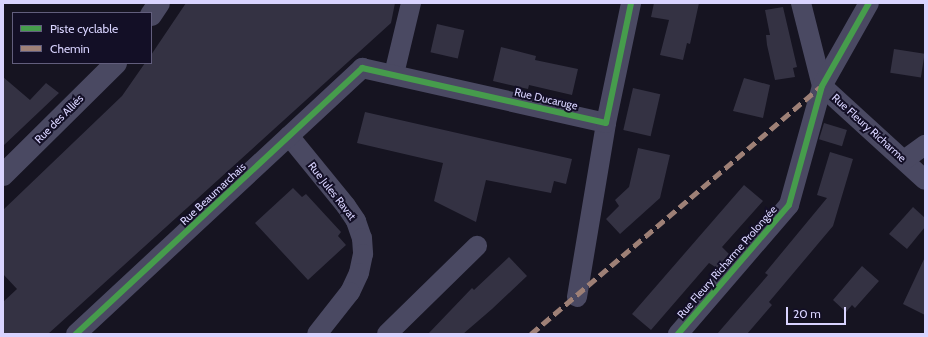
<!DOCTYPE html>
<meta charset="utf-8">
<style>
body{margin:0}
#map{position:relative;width:928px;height:337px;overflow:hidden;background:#161421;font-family:Cabin,sans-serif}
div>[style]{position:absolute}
.building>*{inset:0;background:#343243;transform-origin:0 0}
.minor>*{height:20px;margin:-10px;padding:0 10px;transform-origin:10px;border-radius:10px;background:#4a4962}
.tertiary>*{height:22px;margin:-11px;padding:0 11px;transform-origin:11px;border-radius:11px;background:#4a4962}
.quiet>*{height:5px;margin-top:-2.5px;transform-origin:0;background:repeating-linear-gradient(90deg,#9e8076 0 10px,transparent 0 15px)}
.cycleway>*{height:6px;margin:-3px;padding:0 3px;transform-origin:3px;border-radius:3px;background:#469c4c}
span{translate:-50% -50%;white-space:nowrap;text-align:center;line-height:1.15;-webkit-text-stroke:4px #130f26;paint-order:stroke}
.street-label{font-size:11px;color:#d9d4ff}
.frame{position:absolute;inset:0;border:4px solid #d9d4ff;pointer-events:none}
.legend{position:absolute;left:12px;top:12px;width:140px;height:52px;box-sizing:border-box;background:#130f26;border:1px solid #625e7d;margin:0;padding:5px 7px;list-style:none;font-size:12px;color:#d9d4ff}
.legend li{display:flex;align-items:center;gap:8px;height:20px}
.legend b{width:20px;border:1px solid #625e7d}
.scale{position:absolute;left:786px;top:307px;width:60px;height:18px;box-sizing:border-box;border:2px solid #d9d4ff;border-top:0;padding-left:5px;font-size:12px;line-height:14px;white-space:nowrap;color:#d9d4ff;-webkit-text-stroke:3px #130f26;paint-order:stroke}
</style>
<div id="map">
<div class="building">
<div style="clip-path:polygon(186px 3px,395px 3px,391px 23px,48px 334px,3px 334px,3px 302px,17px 289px,3px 274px,3px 210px,122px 96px,145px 63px,151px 63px,151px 55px)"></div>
<div style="clip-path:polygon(654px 3px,699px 3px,690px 44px,687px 43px,683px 60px,660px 55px,669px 20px,651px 17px)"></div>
<div style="clip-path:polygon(783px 7px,797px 67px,793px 68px,795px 77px,775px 80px,767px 45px,766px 35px,770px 35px,765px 10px)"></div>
<div style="left:437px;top:24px;width:28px;height:29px;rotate:13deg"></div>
<div style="clip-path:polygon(501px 47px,536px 56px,535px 60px,578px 69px,572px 95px,529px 85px,528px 89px,493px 81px)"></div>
<div style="left:894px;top:49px;width:31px;height:24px;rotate:9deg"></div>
<div style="clip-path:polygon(3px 77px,30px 100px,46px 83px,59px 93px,3px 146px)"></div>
<div style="clip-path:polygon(744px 78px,770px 85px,763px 118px,733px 111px)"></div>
<div style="left:633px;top:88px;width:28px;height:43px;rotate:13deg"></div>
<div style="clip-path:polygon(365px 112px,572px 159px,566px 184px,554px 181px,551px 193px,486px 180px,476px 222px,434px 201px,443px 163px,357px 143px)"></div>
<div style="left:824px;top:123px;width:24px;height:17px;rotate:17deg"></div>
<div style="clip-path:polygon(638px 148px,670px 155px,660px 198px,620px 234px,606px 219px,619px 206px,615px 200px,629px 187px)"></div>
<div style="clip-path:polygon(830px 152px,853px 159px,833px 226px,769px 302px,772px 305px,747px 334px,717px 334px,768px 275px,765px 273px,827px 198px,817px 195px)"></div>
<div style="clip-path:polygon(744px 185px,763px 201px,722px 247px,729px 254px,717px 268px,709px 263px,651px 330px,632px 314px)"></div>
<div style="clip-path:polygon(293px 188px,302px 197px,306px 194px,341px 232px,338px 236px,346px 245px,308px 280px,255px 223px)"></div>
<div style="clip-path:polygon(913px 207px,925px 218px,925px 227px,907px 249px,889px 234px)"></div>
<div style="clip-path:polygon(509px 257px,527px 276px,492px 309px,463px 334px,428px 334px,472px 288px,474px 290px)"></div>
<div style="clip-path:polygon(925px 257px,925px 315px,903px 304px)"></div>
<div style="clip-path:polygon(862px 266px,879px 281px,855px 308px,852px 305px,846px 312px,833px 300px)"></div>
</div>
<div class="minor">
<div style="left:801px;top:3px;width:86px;rotate:75.8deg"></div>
<div style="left:822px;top:86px;width:139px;rotate:42.4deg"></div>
<div style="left:394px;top:74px;width:73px;rotate:-76.5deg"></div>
<div style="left:289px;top:136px;width:90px;rotate:50.8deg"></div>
<div style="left:346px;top:206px;width:18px;rotate:56deg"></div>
<div style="left:356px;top:221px;width:18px;rotate:71deg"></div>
<div style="left:362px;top:238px;width:16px;rotate:86deg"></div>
<div style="left:363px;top:254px;width:19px;rotate:102deg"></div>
<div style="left:359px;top:273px;width:21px;rotate:115deg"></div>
<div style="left:350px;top:292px;width:53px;rotate:128.2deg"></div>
<div style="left:904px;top:160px;width:26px;rotate:-36deg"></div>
<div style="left:577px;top:297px;width:176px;rotate:-80.5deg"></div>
<div style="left:76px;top:334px;width:391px;rotate:-42.9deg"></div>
<div style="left:362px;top:68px;width:250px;rotate:12.7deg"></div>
<div style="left:606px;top:123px;width:123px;rotate:-78.2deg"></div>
<div style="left:387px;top:334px;width:126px;rotate:-44.4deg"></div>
<div style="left:678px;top:334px;width:170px;rotate:-49.3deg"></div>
<div style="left:789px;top:205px;width:123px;rotate:-74.5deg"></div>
<div style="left:822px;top:86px;width:95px;rotate:-60.5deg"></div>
</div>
<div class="tertiary">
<div style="left:151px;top:15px;width:14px;rotate:-56deg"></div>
<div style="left:3px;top:175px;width:159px;rotate:-44.7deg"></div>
</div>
<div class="quiet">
<div style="left:531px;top:334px;width:380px;rotate:-40.5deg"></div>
</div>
<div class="cycleway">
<div style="left:76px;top:334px;width:391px;rotate:-42.9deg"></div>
<div style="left:362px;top:68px;width:250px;rotate:12.7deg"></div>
<div style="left:606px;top:123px;width:123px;rotate:-78.2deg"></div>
<div style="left:678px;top:334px;width:170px;rotate:-49.3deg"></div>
<div style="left:789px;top:205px;width:123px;rotate:-74.5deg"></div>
<div style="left:822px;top:86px;width:95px;rotate:-60.5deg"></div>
</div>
<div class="street-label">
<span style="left:546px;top:99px;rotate:13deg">Rue Ducaruge</span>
<span style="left:59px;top:119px;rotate:-45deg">Rue des Alliés</span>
<span style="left:869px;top:128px;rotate:42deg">Rue Fleury Richarme</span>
<span style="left:332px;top:191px;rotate:52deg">Rue Jules Ravat</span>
<span style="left:213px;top:194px;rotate:-43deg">Rue Beaumarchais</span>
<span style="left:727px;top:262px;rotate:-49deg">Rue Fleury Richarme Prolongée</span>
</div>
<div class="frame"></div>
<ul class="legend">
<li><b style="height:5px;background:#469c4c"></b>Piste cyclable</li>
<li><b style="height:5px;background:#9e8076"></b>Chemin</li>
</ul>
<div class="scale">20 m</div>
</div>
